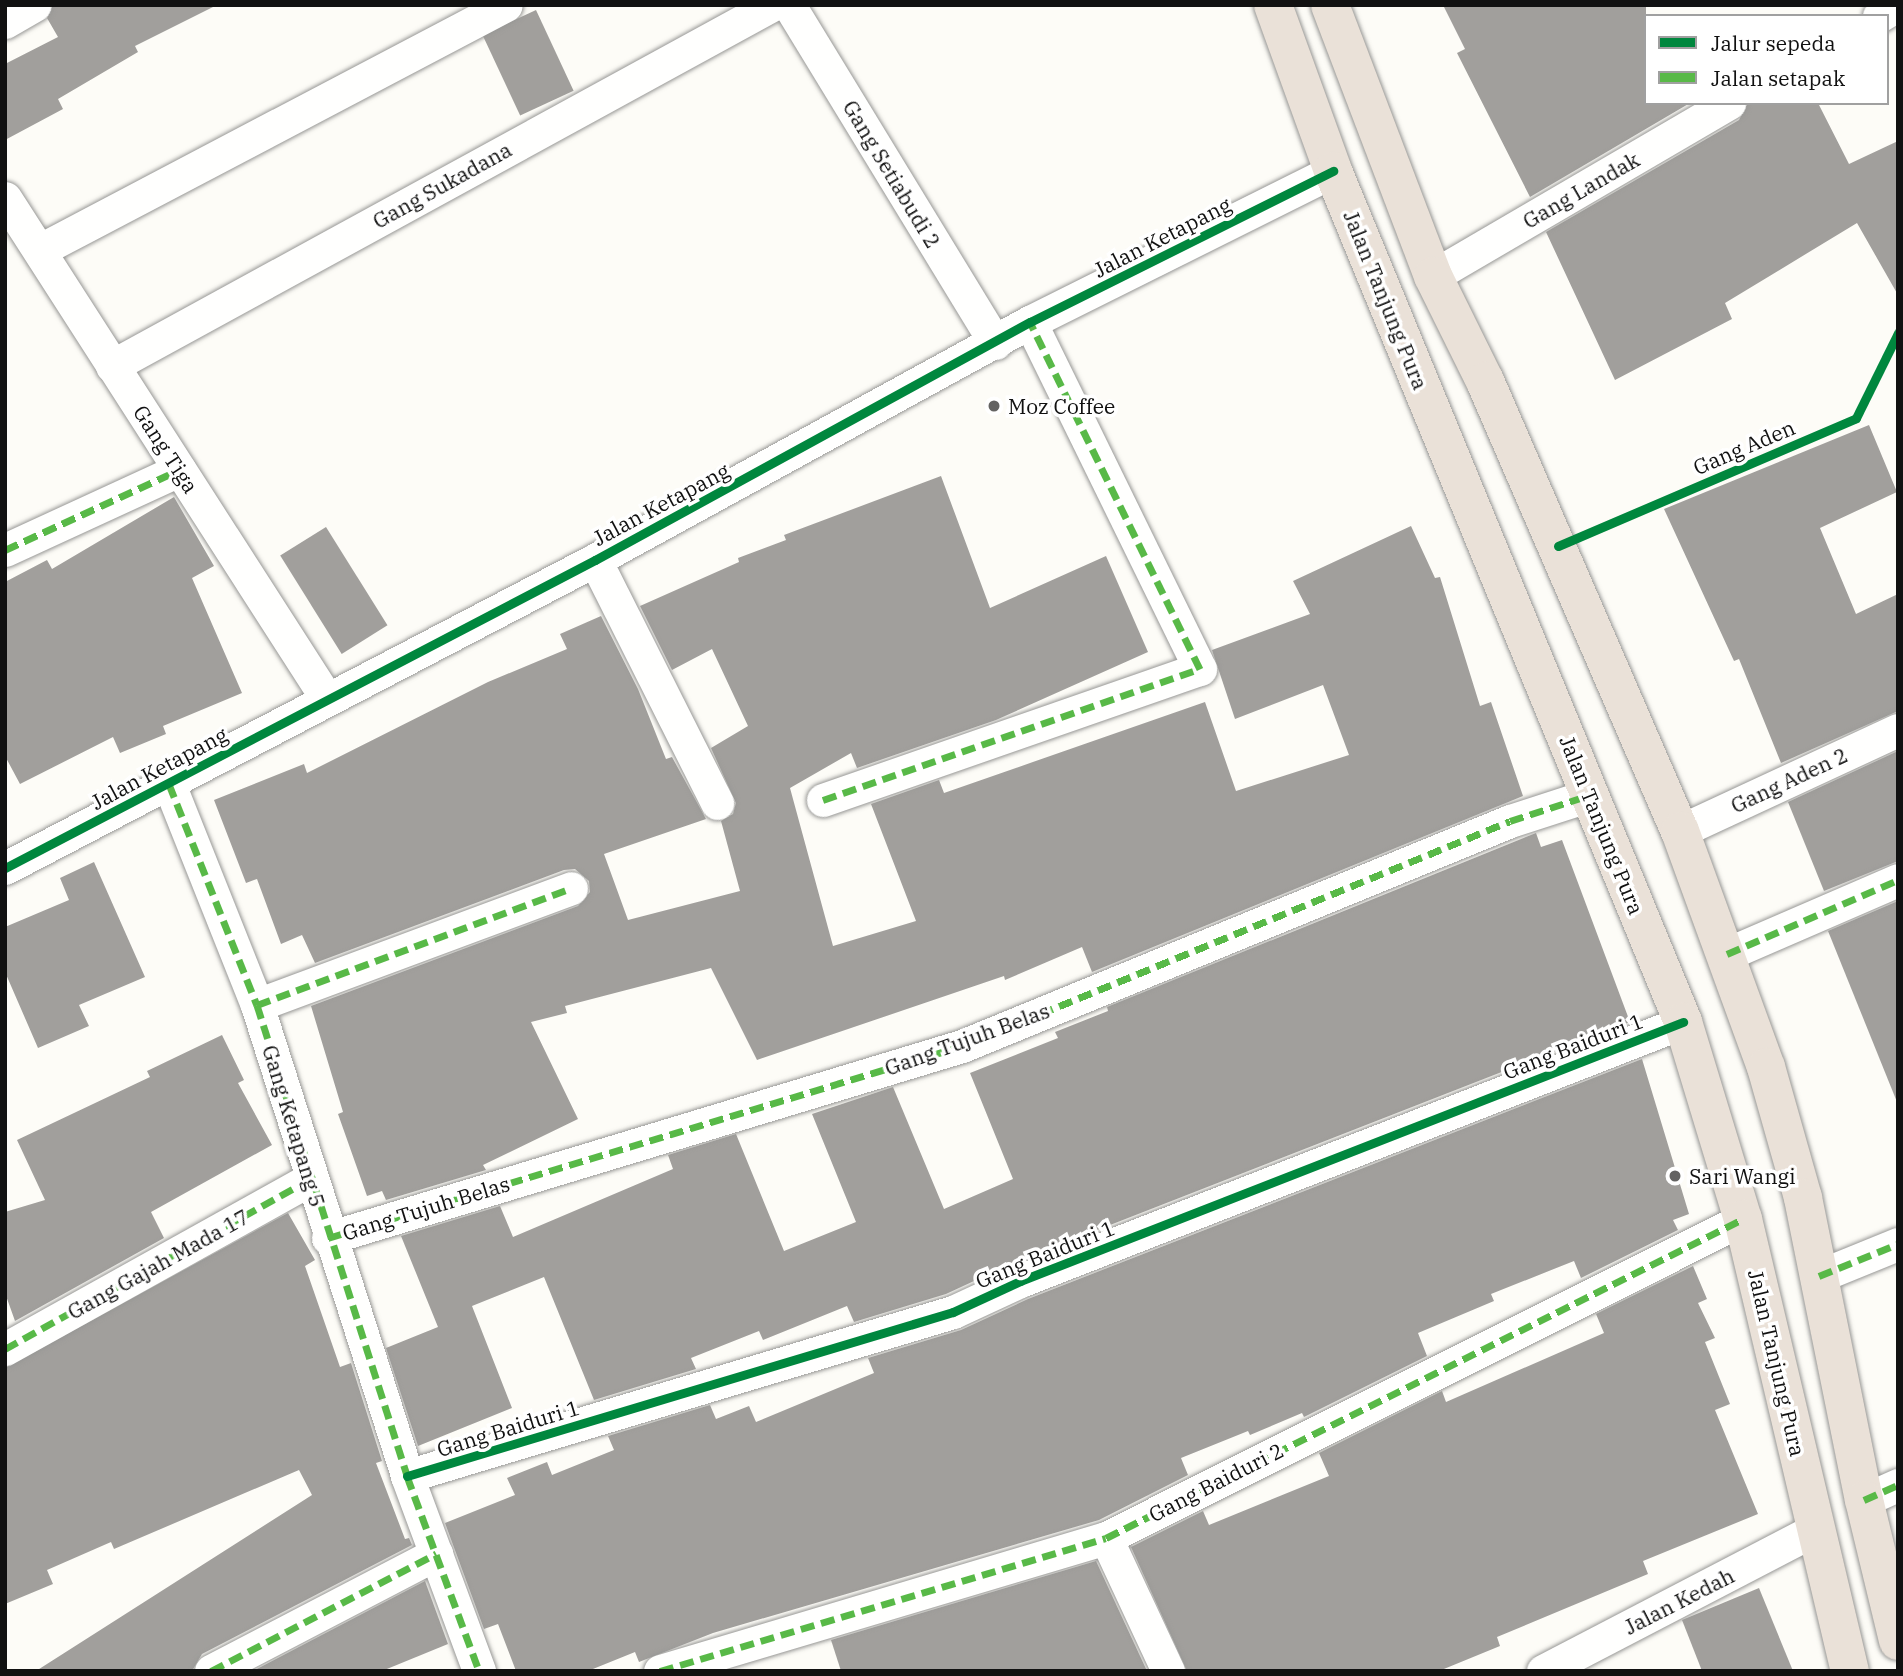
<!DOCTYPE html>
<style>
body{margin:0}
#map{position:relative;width:1903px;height:1676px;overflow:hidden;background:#fdfcf7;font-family:"IBM Plex Serif",serif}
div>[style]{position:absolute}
.building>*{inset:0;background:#a19f9c;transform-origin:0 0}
.roads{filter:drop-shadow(0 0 2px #979795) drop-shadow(0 0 2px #979795)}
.street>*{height:33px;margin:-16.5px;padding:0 16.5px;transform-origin:16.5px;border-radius:16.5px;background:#fffffe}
.highway>*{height:38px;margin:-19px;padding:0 19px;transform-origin:19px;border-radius:19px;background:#eae1d8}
.quiet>*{height:7px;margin-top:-3.5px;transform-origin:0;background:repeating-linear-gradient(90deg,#58b947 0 14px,transparent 0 21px)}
.cycleway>*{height:9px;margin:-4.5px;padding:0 4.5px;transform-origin:4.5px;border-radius:4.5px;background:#00873e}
.dots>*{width:19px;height:19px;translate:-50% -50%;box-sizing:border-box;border:4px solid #fff;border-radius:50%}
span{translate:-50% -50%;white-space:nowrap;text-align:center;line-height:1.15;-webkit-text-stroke:7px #fff;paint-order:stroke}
.street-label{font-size:21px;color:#111}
.poi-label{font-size:21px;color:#111}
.left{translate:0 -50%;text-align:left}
.frame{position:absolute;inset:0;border:7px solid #111;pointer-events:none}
.legend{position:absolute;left:1644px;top:14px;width:245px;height:91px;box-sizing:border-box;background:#fff;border:2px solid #a0a0a0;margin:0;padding:9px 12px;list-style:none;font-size:21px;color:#111}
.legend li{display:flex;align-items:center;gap:14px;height:35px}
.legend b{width:35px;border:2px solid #a0a0a0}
</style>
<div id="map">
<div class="building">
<div style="clip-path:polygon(53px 5px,217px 5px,135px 46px,138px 52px,58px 99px,63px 109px,5px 140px,5px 64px,58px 37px,47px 18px)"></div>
<div style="clip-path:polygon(1443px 5px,1646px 5px,1646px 103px,1690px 103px,1530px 197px,1457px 53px,1465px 49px)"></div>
<div style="left:536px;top:10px;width:89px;height:59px;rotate:65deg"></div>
<div style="clip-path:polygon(1748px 103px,1818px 103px,1849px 164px,1898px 141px,1898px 295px,1857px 223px,1725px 303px,1732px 319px,1615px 380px,1546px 232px,1739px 120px)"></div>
<div style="clip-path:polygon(1869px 425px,1897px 492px,1820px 528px,1856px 614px,1898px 594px,1898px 711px,1781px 763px,1739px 659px,1734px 661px,1664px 509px)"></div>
<div style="clip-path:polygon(941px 476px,990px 608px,1106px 556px,1148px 652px,996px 720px,857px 768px,851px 753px,790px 788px,833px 946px,916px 921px,871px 804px,939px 780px,944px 793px,1205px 702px,1236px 791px,1349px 755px,1323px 685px,1235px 719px,1212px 650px,1310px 614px,1293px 581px,1411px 526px,1435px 578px,1440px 577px,1480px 706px,1491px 702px,1523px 796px,1092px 972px,1082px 947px,1005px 980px,1004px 976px,757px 1060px,711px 968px,565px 1006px,567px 1013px,531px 1022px,578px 1119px,483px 1165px,486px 1170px,386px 1200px,382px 1191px,367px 1196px,338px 1114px,343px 1112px,311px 1006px,578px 906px,590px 892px,589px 881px,575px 869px,564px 870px,315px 963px,302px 935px,281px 944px,257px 879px,246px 883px,214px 800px,304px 764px,307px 773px,488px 682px,567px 649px,560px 634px,601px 616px,638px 689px,666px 759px,672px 757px,706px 819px,604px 854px,628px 920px,740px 891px,721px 821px,733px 814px,736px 803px,711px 748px,748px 726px,712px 649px,672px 670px,640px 606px,739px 562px,738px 558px,786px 540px,784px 535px)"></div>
<div style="clip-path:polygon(174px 497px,214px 566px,192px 578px,242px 693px,163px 726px,166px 734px,120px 753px,113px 737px,20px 784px,5px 756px,5px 582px,47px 560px,52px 569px)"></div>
<div style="left:326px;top:527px;width:116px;height:54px;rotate:58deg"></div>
<div style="clip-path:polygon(1898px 751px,1898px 861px,1824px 891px,1788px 802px)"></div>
<div style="clip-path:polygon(1536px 833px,1541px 847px,1562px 840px,1630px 1022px,1013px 1263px,946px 1294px,854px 1322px,847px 1306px,763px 1340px,759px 1331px,691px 1358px,696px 1369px,594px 1400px,544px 1277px,472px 1306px,512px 1408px,418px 1446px,386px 1348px,438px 1327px,401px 1236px,500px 1206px,513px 1237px,673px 1169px,668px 1155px,736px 1134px,784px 1251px,856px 1222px,812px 1114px,893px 1087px,944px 1209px,1013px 1179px,970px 1073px,1058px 1038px,1055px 1032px,1108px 1011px,1107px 1007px)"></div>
<div style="clip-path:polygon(94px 862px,145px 977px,79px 1005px,89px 1026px,38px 1048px,5px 972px,5px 927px,69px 900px,60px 878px)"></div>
<div style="clip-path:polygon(1898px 901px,1898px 1101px,1897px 1102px,1828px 931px)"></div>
<div style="clip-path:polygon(222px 1035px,244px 1080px,238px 1083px,272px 1145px,151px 1212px,164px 1238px,15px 1321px,5px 1293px,5px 1212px,45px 1200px,17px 1140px,150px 1077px,147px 1071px)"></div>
<div style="clip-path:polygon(1642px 1059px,1689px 1214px,1673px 1220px,1678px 1230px,1581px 1278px,1574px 1261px,1491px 1294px,1494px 1301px,1418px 1333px,1427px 1356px,1304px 1417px,1302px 1413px,1250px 1435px,1248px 1431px,1181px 1458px,1188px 1475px,1099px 1520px,713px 1633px,639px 1662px,635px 1652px,588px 1671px,516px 1671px,498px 1624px,484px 1629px,445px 1523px,515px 1495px,507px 1478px,547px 1462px,552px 1475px,614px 1450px,608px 1436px,710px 1405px,716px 1419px,749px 1406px,756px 1422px,874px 1373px,868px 1358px,961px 1330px,1028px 1299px)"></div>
<div style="clip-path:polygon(288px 1213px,315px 1260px,305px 1266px,340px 1367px,351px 1363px,382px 1461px,376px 1463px,405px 1539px,409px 1538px,412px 1545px,202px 1654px,192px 1671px,36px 1671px,312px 1495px,299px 1470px,114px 1549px,111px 1542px,47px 1570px,53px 1584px,5px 1604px,5px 1368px)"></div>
<div style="clip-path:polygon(1693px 1266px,1707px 1299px,1698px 1303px,1715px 1338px,1705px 1342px,1730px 1404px,1715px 1410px,1758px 1514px,1643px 1561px,1648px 1574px,1497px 1637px,1500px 1646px,1439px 1671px,1187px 1671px,1131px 1547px,1203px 1511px,1209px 1525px,1329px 1476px,1319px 1453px,1442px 1391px,1446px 1402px,1604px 1333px,1596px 1314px)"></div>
<div style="clip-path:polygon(1096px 1561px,1147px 1671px,841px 1671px,831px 1640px)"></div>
<div style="clip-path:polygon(425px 1581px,448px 1644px,382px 1671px,253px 1671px)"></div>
<div style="clip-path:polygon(1759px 1588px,1793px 1671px,1702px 1671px,1682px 1620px)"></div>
</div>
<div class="roads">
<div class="street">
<div style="left:789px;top:5px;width:396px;rotate:58.6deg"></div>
<div style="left:1879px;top:16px;width:21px;rotate:-31deg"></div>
<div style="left:5px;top:22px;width:34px;rotate:-30deg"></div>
<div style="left:5px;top:198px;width:596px;rotate:57.27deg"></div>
<div style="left:40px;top:250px;width:526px;rotate:-27.73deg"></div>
<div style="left:1433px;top:276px;width:343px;rotate:-30.3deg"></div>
<div style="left:112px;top:366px;width:752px;rotate:-28.68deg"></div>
<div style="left:5px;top:550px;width:192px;rotate:-24.7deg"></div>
<div style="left:595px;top:560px;width:272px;rotate:63.3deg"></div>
<div style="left:169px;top:784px;width:238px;rotate:68.3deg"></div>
<div style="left:257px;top:1005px;width:494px;rotate:72.3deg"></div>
<div style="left:407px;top:1476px;width:208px;rotate:69.7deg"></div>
<div style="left:823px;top:800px;width:399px;rotate:-19.2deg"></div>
<div style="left:1200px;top:669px;width:386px;rotate:-116.1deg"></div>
<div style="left:1680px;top:831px;width:240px;rotate:-24.9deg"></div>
<div style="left:5px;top:868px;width:666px;rotate:-27.57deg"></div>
<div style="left:595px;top:560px;width:496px;rotate:-28.7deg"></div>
<div style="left:1030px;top:322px;width:339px;rotate:-26.5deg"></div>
<div style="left:1727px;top:954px;width:186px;rotate:-23.4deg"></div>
<div style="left:257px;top:1005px;width:335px;rotate:-20.4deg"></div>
<div style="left:328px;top:1238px;width:662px;rotate:-16.85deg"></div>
<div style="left:962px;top:1046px;width:592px;rotate:-22.32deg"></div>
<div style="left:1510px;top:821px;width:84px;rotate:-18deg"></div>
<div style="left:1819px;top:1276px;width:85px;rotate:-22.1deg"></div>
<div style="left:5px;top:1349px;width:349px;rotate:-29.1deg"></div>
<div style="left:407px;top:1476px;width:570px;rotate:-16.72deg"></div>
<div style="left:953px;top:1312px;width:74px;rotate:-24.8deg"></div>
<div style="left:1020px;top:1281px;width:712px;rotate:-21.34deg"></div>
<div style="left:1864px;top:1500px;width:37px;rotate:-24deg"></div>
<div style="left:1106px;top:1538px;width:147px;rotate:65deg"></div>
<div style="left:211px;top:1671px;width:254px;rotate:-27.5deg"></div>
<div style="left:660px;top:1671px;width:465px;rotate:-16.6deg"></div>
<div style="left:1106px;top:1538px;width:712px;rotate:-26.6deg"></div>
<div style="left:1543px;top:1671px;width:305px;rotate:-27.5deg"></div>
</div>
<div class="highway">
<div style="left:1273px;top:5px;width:177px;rotate:70.1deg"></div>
<div style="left:1333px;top:171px;width:920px;rotate:67.64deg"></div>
<div style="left:1683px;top:1022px;width:206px;rotate:73.1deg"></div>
<div style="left:1743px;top:1219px;width:464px;rotate:76.7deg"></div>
<div style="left:1330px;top:5px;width:290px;rotate:69.2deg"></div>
<div style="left:1433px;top:276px;width:117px;rotate:63.7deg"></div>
<div style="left:1485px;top:381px;width:490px;rotate:66.6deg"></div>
<div style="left:1680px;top:831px;width:251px;rotate:70deg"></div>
<div style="left:1766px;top:1067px;width:136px;rotate:74.2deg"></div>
<div style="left:1803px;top:1198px;width:308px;rotate:78.6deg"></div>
<div style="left:1864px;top:1500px;width:145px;rotate:76.4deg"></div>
</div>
</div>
<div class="quiet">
<div style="left:5px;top:550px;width:192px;rotate:-24.7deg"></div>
<div style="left:169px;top:784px;width:238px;rotate:68.3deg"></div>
<div style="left:257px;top:1005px;width:494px;rotate:72.3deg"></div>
<div style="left:407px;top:1476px;width:208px;rotate:69.7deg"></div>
<div style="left:823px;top:800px;width:399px;rotate:-19.2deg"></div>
<div style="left:1200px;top:669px;width:386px;rotate:-116.1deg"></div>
<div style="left:1727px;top:954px;width:186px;rotate:-23.4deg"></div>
<div style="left:257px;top:1005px;width:335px;rotate:-20.4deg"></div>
<div style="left:328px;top:1238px;width:662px;rotate:-16.85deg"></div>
<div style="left:962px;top:1046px;width:592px;rotate:-22.32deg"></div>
<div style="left:1510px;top:821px;width:84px;rotate:-18deg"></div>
<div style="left:1819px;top:1276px;width:85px;rotate:-22.1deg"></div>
<div style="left:5px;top:1349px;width:349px;rotate:-29.1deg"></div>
<div style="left:1864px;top:1500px;width:37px;rotate:-24deg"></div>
<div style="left:211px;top:1671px;width:254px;rotate:-27.5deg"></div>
<div style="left:660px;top:1671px;width:465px;rotate:-16.6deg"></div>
<div style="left:1106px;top:1538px;width:712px;rotate:-26.6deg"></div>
</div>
<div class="cycleway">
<div style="left:1558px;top:546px;width:324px;rotate:-23.2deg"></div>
<div style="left:1856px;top:418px;width:95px;rotate:-63.7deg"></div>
<div style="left:5px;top:868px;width:666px;rotate:-27.57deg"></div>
<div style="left:595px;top:560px;width:496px;rotate:-28.7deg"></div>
<div style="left:1030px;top:322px;width:339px;rotate:-26.5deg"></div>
<div style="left:407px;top:1476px;width:570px;rotate:-16.72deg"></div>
<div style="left:953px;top:1312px;width:74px;rotate:-24.8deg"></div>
<div style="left:1020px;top:1281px;width:712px;rotate:-21.34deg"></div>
</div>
<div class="dots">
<div style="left:994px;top:406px;background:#646362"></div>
<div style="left:1675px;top:1176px;background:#646362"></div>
</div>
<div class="street-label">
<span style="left:892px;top:174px;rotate:59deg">Gang Setiabudi 2</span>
<span style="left:442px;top:185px;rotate:-29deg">Gang Sukadana</span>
<span style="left:1581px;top:190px;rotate:-30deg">Gang Landak</span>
<span style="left:1162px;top:237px;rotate:-27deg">Jalan Ketapang</span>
<span style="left:1386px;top:300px;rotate:68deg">Jalan Tanjung Pura</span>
<span style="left:1744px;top:447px;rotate:-23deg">Gang Aden</span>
<span style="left:166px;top:449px;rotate:57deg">Gang Tiga</span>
<span style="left:661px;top:504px;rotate:-28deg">Jalan Ketapang</span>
<span style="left:159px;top:768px;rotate:-28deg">Jalan Ketapang</span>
<span style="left:1789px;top:780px;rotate:-25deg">Gang Aden 2</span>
<span style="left:1602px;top:825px;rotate:68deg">Jalan Tanjung Pura</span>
<span style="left:967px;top:1039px;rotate:-20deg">Gang Tujuh Belas</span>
<span style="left:1573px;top:1046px;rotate:-21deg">Gang Baiduri 1</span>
<span style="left:294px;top:1126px;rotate:73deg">Gang Ketapang 5</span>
<span style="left:426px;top:1208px;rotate:-17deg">Gang Tujuh Belas</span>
<span style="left:1045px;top:1254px;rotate:-22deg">Gang Baiduri 1</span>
<span style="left:158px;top:1264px;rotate:-29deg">Gang Gajah Mada 17</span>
<span style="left:1777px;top:1363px;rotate:77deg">Jalan Tanjung Pura</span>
<span style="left:508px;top:1428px;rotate:-17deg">Gang Baiduri 1</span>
<span style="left:1216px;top:1482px;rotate:-27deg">Gang Baiduri 2</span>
<span style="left:1679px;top:1601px;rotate:-27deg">Jalan Kedah</span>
</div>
<div class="poi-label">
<span class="left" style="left:1008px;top:406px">Moz Coffee</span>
<span class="left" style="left:1689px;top:1176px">Sari Wangi</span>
</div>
<div class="frame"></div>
<ul class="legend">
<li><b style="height:9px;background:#00873e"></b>Jalur sepeda</li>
<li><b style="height:9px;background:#58b947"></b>Jalan setapak</li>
</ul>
</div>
